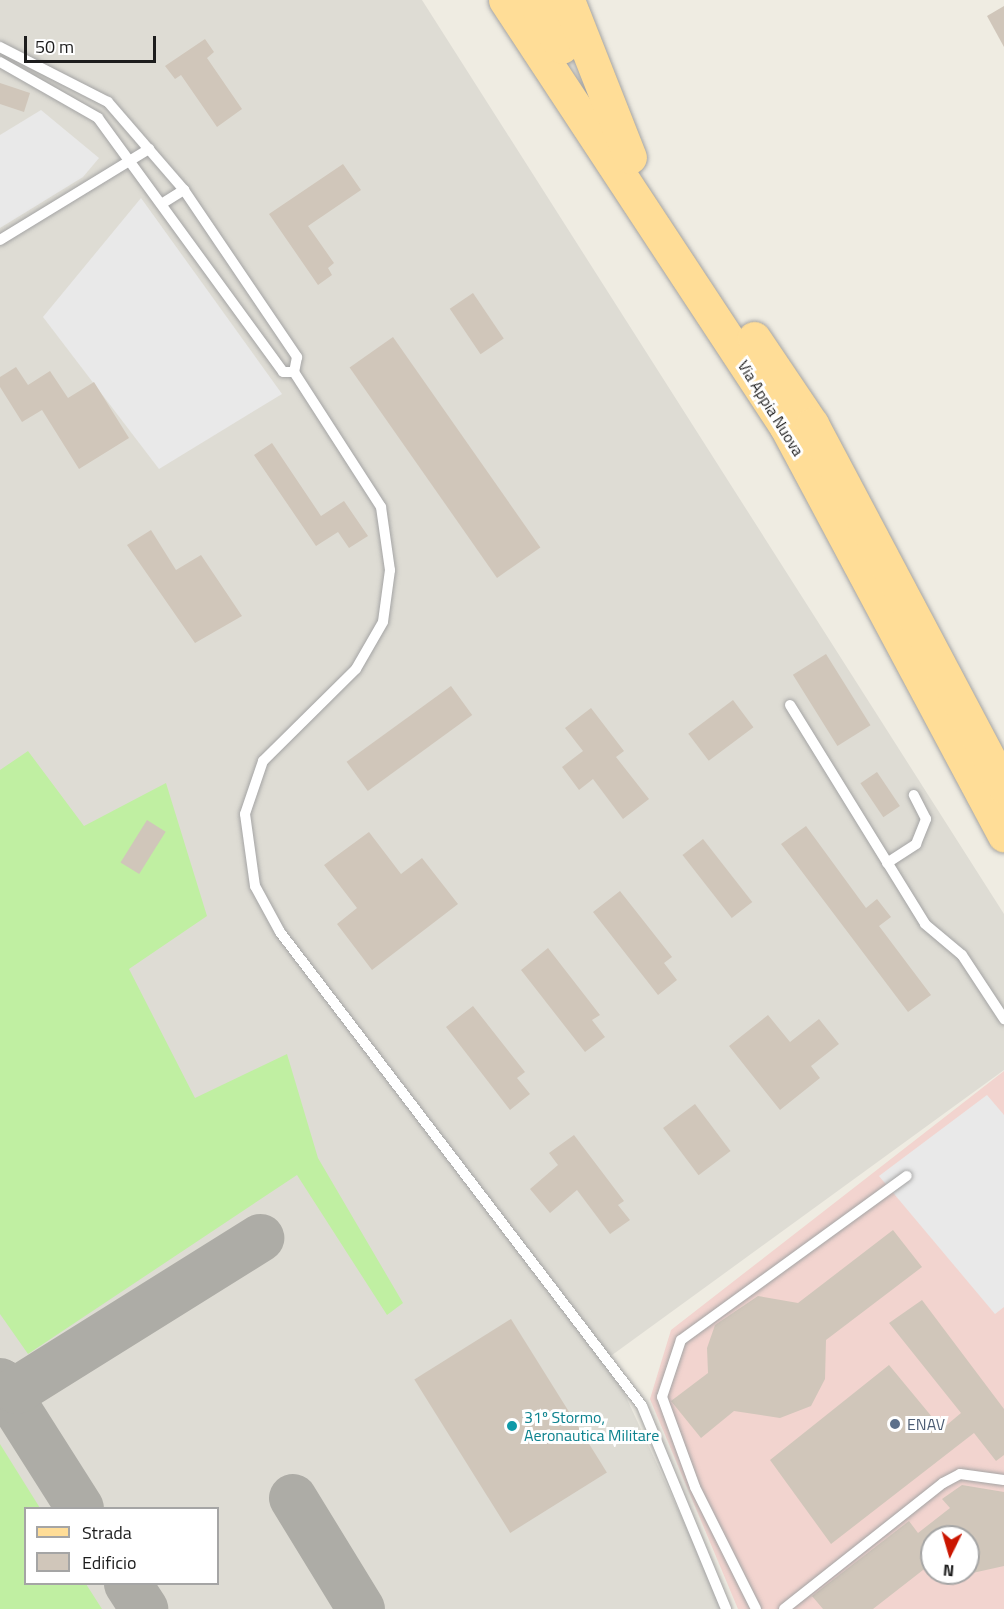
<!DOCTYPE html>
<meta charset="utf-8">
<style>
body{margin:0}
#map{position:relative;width:1004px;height:1609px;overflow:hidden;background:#efece2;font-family:"Titillium Web",sans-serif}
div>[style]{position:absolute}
.commercial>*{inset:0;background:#f2d4cf}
.airport>*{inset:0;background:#dedcd4}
.grass>*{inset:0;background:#c0efa2}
.parking>*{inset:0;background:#e9e9e9}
.taxiway>*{height:48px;margin:-24px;padding:0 24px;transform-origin:24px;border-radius:24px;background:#adaca6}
.building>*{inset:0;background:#d0c6ba;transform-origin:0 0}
.roads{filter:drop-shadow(0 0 2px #a4a4a4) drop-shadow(0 0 2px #a4a4a4)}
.lane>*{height:10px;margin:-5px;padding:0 5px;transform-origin:5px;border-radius:5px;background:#fff}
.primary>*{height:33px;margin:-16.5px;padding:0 16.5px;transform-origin:16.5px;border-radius:16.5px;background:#ffdd97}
.dots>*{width:16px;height:16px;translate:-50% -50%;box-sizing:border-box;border:3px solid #fff;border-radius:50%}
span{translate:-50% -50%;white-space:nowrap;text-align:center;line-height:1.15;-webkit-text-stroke:6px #fff;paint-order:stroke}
.street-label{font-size:16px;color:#1d1d1d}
.culture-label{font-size:16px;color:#0d838f}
.left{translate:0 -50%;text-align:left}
.service-label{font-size:16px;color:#4e5e75}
.legend{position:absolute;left:24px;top:1507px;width:195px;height:78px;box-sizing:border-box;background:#fff;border:2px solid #a5a5a5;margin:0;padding:8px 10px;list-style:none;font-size:18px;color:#1d1d1d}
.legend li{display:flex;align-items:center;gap:12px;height:30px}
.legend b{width:30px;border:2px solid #a5a5a5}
.north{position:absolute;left:920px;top:1525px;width:60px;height:60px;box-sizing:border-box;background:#fff;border:2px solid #a5a5a5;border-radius:50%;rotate:185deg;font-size:16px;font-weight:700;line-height:24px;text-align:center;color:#1d1d1d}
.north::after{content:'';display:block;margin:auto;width:21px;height:27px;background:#ca1500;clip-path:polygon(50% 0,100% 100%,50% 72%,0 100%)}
.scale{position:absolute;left:24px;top:36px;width:132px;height:27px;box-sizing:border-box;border:3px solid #1d1d1d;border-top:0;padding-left:8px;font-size:18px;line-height:21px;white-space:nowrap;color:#1d1d1d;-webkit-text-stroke:4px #fff;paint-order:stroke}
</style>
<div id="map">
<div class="commercial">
<div style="clip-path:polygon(evenodd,1004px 1071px,1004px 1609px,738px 1609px,650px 1399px,671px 1330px,1004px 1071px,932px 1537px,968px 1537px,968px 1573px,932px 1573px,932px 1537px)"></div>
</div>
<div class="airport">
<div style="clip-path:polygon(evenodd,0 0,422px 0,1004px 914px,1004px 1070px,608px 1358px,724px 1609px,0 1609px,0 0,26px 1508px,218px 1508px,218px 1584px,26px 1584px,26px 1508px)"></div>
</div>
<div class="grass">
<div style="clip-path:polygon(28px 751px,84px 826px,166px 783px,207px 916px,129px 969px,195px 1098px,287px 1054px,318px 1158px,403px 1303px,387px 1315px,297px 1175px,28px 1354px,0 1314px,0 770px)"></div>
<div style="clip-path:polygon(0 1444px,40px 1508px,26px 1508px,26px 1584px,86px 1584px,102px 1609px,0 1609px)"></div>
</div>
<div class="parking">
<div style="clip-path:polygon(41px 110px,99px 158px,83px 177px,0 228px,0 135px)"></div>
<div style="clip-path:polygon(141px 198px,282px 394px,159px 469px,43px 317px)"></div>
<div style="clip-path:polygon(987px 1095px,1004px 1115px,1004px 1307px,995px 1314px,879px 1176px)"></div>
</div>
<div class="taxiway">
<div style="left:0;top:1382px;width:149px;rotate:57.6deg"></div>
<div style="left:1px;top:1383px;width:17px;rotate:24deg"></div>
<div style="left:17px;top:1390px;width:287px;rotate:-32deg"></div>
<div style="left:293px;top:1498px;width:130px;rotate:58.5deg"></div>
<div style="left:128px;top:1584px;width:30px;rotate:57deg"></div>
</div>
<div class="building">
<div style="clip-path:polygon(1004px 6px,1004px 47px,987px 16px)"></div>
<div style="clip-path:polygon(205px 39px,214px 52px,207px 58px,242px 109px,217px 127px,181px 75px,175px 79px,165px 66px)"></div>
<div style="clip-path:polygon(0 83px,30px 93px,24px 112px,0 104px)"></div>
<div style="clip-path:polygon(343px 164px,361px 190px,308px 226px,334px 263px,328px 268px,332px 275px,318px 285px,269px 214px)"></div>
<div style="left:473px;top:293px;width:55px;height:28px;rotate:56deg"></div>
<div style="left:393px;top:337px;width:257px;height:53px;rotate:55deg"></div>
<div style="clip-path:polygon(16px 367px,28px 385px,50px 371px,68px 398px,94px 382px,129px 438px,79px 469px,42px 410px,22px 422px,0 387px,0 377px)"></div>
<div style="clip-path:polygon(272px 443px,321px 516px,344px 501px,368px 536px,349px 548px,338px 532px,316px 546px,254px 455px)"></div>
<div style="clip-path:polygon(151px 530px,176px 570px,201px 555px,242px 616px,195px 643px,127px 545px)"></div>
<div style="left:826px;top:654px;width:84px;height:39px;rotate:58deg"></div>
<div style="left:451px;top:686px;width:36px;height:129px;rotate:54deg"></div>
<div style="left:733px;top:700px;width:34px;height:56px;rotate:53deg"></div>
<div style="clip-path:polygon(591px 708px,624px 751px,616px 757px,649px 799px,623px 819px,593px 779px,579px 790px,562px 767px,583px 751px,565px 728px)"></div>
<div style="left:877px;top:772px;width:41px;height:20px;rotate:56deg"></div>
<div style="left:147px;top:820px;width:22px;height:50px;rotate:32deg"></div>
<div style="clip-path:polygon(806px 826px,866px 908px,877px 899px,891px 917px,879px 926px,931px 995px,908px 1012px,781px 844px)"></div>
<div style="clip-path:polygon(369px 832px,401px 874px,422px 858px,458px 904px,372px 970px,337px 924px,357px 908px,324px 865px)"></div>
<div style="left:703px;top:839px;width:80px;height:26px;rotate:52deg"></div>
<div style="clip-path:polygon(620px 891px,672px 957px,664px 963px,677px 980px,658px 995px,593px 912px)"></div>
<div style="clip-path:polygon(548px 948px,600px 1015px,592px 1020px,605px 1037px,585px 1052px,521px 970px)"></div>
<div style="clip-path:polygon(473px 1006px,525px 1072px,517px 1078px,530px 1094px,510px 1110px,446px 1027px)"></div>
<div style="clip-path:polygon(768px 1015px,790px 1042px,819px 1019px,839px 1044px,811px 1066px,820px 1078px,780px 1110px,729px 1046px)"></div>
<div style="left:695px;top:1104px;width:59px;height:40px;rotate:53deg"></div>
<div style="clip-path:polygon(574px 1135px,624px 1201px,618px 1205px,630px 1220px,610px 1234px,577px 1190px,550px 1213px,530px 1189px,558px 1165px,549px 1153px)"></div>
<div style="clip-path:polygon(893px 1230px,922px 1267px,826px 1340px,825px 1379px,811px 1406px,780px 1418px,734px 1411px,701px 1438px,671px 1401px,708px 1373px,707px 1348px,715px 1325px,758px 1296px,798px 1303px)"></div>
<div style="clip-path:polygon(922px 1300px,1004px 1409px,1004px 1455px,996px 1461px,974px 1433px,831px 1544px,770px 1460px,889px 1365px,942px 1429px,961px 1413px,889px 1323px)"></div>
<div style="left:511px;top:1319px;width:181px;height:114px;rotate:58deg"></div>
<div style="clip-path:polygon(962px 1485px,1004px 1492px,1004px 1566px,968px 1574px,968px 1537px,932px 1537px,932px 1563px,873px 1609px,823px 1609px,812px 1596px,909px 1521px,918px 1533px,950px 1508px,942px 1499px)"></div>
</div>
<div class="roads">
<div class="lane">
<div style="left:0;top:47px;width:121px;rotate:27deg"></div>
<div style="left:108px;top:102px;width:116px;rotate:49.2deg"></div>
<div style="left:184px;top:190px;width:202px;rotate:55.9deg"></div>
<div style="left:297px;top:357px;width:15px;rotate:101deg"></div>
<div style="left:294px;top:372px;width:161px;rotate:57.2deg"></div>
<div style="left:381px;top:507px;width:64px;rotate:81.9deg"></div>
<div style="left:390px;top:570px;width:52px;rotate:97.7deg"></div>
<div style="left:383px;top:622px;width:54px;rotate:119.9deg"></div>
<div style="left:356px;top:669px;width:131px;rotate:135.3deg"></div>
<div style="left:263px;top:761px;width:56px;rotate:108.8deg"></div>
<div style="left:245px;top:814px;width:73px;rotate:82.1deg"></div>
<div style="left:255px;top:886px;width:52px;rotate:61.5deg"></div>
<div style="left:280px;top:932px;width:596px;rotate:52.63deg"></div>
<div style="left:642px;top:1406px;width:220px;rotate:67.5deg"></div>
<div style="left:0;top:62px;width:113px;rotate:29.7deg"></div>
<div style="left:98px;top:118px;width:314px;rotate:53.9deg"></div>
<div style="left:283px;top:372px;width:11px"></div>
<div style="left:163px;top:203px;width:25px;rotate:-32deg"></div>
<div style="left:0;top:240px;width:175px;rotate:-31.4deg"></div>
<div style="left:790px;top:705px;width:257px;rotate:58.3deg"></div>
<div style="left:925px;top:924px;width:48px;rotate:40deg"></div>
<div style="left:962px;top:955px;width:77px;rotate:56.7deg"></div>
<div style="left:887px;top:863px;width:35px;rotate:-33deg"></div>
<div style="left:916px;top:844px;width:27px;rotate:-68deg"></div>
<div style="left:926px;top:819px;width:27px;rotate:-117deg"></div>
<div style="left:756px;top:1609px;width:136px;rotate:-116.6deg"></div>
<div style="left:695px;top:1487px;width:96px;rotate:-110.1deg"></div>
<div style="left:662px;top:1397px;width:60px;rotate:-71.6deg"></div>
<div style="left:681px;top:1340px;width:279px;rotate:-36deg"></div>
<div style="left:784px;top:1609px;width:203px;rotate:-38.4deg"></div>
<div style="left:943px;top:1483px;width:19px;rotate:-28deg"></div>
<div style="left:960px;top:1474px;width:44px;rotate:7.8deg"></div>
</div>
<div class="primary">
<div style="left:505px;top:0;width:511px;rotate:56.65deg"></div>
<div style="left:786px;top:427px;width:463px;rotate:61.9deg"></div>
<div style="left:533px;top:0;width:55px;rotate:58.3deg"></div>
<div style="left:568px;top:0;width:169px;rotate:68.5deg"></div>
<div style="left:754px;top:338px;width:104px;rotate:56deg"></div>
<div style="left:812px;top:424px;width:410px;rotate:62.1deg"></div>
</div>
</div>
<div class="dots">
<div style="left:895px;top:1424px;background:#5c6f8a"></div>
<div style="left:512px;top:1426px;background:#0f9aa8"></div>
</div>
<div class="street-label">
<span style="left:771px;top:408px;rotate:58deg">Via Appia Nuova</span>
</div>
<div class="culture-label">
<span class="left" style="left:524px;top:1426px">31º Stormo,<br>Aeronautica Militare</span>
</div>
<div class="service-label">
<span class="left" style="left:907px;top:1424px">ENAV</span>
</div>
<ul class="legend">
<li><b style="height:8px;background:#ffdd97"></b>Strada</li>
<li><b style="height:16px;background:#d0c6ba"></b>Edificio</li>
</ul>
<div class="north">N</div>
<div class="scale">50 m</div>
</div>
